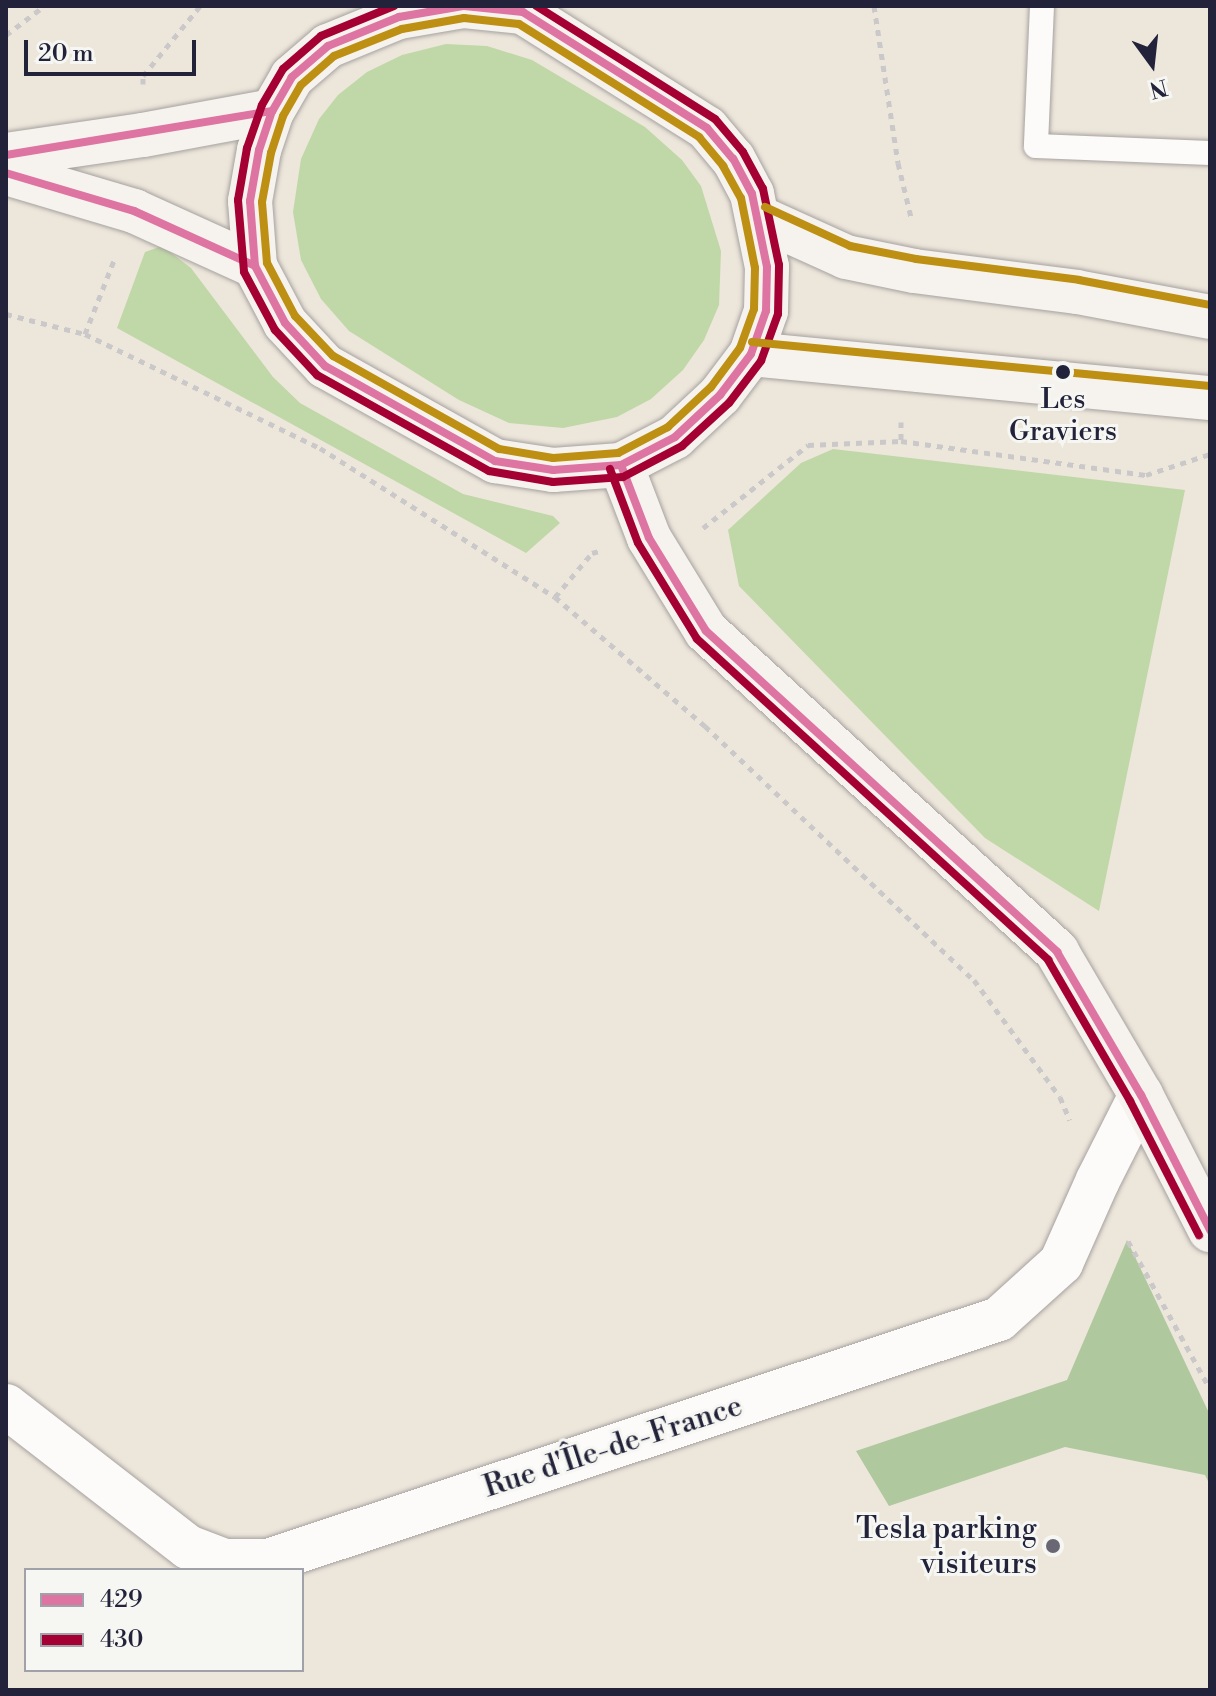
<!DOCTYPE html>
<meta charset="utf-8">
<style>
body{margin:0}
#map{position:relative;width:1216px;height:1696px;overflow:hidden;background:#ede6db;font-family:"Libre Bodoni",serif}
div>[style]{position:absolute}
.green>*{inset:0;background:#c0d8a7}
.forest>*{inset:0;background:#afc89e}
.path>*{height:5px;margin-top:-2.5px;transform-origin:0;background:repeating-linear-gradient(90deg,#cac8c8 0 6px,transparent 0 12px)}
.roads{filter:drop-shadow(0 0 2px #a6a29f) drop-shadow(0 0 2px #a6a29f)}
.lane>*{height:24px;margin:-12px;padding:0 12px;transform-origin:12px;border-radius:12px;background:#fcfbfa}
.street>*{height:44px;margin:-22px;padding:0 22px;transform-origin:22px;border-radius:22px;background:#fcfbfa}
.secondary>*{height:44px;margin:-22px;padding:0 22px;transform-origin:22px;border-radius:22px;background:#f6f3ef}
.bus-1>*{height:8px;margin:-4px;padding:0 4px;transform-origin:4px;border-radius:4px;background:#de74a2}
.bus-2>*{height:8px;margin:-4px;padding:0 4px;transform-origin:4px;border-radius:4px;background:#a50034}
.bus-3>*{height:8px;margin:-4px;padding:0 4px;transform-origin:4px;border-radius:4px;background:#bd8f12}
.dots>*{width:22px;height:22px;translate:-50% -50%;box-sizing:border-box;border:4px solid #f6f6f2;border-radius:50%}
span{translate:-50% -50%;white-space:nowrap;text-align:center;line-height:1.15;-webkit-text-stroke:6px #f6f6f2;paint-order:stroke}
.bus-label{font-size:28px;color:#22223b}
.street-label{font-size:30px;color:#22223b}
.poi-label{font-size:30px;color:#22223b}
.right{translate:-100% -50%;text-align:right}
.frame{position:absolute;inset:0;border:8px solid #22223b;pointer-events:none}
.legend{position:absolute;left:24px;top:1568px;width:280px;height:104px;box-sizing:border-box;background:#f6f6f2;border:2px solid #a1a1a9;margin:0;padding:10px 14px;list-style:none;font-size:24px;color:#22223b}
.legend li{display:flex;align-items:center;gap:16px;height:40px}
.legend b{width:40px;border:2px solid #a1a1a9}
.north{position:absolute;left:1112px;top:24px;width:80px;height:80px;-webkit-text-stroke:6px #f6f6f2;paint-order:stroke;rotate:165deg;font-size:22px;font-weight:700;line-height:32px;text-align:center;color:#22223b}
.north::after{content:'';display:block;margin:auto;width:28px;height:36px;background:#22223b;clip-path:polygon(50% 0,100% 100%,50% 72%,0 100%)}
.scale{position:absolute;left:24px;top:40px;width:172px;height:36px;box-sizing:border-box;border:4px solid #22223b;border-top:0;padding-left:10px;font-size:24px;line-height:28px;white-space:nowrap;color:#22223b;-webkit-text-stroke:6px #f6f6f2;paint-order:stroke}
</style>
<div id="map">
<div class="green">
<div style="clip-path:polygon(446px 44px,487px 46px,532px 60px,645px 127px,682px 160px,701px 186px,721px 251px,719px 305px,704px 340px,683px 370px,651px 399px,617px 417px,563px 428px,509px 423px,459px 400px,349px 331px,321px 299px,301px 260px,293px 212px,301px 159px,319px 119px,338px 95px,367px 72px,402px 55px)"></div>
<div style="clip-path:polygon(162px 246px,191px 268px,273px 377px,300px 403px,463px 494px,553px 516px,560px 523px,526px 553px,117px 328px,145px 252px)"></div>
<div style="clip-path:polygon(833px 449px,1185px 490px,1099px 911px,985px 838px,739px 586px,728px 530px,801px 463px)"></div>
</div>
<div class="forest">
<div style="clip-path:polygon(1127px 1240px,1210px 1415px,1210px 1485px,1205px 1475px,1065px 1447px,889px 1506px,856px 1451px,1067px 1380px)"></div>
</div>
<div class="path">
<div style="left:874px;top:6px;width:159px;rotate:81.3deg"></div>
<div style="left:898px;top:163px;width:56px;rotate:76.5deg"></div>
<div style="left:6px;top:35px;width:48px;rotate:-37.3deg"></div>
<div style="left:143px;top:84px;width:8px;rotate:-90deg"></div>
<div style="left:143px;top:76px;width:90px;rotate:-50.8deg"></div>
<div style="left:6px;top:314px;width:81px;rotate:14.2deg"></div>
<div style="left:85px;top:334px;width:261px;rotate:25.9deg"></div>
<div style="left:320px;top:448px;width:278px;rotate:32.4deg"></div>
<div style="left:555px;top:597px;width:198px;rotate:40.7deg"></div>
<div style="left:705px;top:726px;width:370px;rotate:43.4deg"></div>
<div style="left:974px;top:980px;width:145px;rotate:53.7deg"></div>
<div style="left:1060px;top:1097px;width:25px;rotate:67deg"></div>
<div style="left:85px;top:334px;width:82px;rotate:-68.5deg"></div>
<div style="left:901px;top:422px;width:19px;rotate:90deg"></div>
<div style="left:703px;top:528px;width:134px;rotate:-38.3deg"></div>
<div style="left:808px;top:445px;width:93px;rotate:-2.5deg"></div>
<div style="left:901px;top:441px;width:247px;rotate:7.9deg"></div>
<div style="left:1146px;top:475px;width:67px;rotate:-18.2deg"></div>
<div style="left:555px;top:597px;width:57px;rotate:-49.9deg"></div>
<div style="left:592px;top:553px;width:7px;rotate:-16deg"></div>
<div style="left:1128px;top:1241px;width:169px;rotate:61deg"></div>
</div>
<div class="roads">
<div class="lane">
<div style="left:1042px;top:6px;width:140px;rotate:92.5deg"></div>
<div style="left:1036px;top:146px;width:174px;rotate:2.3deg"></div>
</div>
<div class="street">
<div style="left:6px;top:1406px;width:230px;rotate:37.8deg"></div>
<div style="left:188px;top:1547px;width:40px;rotate:21deg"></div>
<div style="left:225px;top:1561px;width:43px"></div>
<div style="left:268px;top:1561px;width:770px;rotate:-18.32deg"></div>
<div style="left:999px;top:1319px;width:84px;rotate:-42.1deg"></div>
<div style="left:1061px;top:1263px;width:91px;rotate:-66deg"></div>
<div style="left:1098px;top:1180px;width:95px;rotate:-63.2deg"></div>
</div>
<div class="secondary">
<div style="left:463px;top:6px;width:65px;rotate:170.2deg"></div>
<div style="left:399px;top:17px;width:77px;rotate:157.8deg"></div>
<div style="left:328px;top:46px;width:48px;rotate:139.3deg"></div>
<div style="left:292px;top:77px;width:39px;rotate:120deg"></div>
<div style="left:272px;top:111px;width:41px;rotate:108.4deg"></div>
<div style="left:259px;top:150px;width:52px;rotate:100deg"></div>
<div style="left:250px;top:201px;width:65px;rotate:85.6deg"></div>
<div style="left:255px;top:266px;width:64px;rotate:62.2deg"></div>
<div style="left:285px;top:323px;width:59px;rotate:47.1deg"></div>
<div style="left:325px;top:366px;width:195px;rotate:29.2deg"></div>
<div style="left:495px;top:461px;width:59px;rotate:8.8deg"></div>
<div style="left:553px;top:470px;width:68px;rotate:-4.2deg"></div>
<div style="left:621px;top:465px;width:61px;rotate:-27.4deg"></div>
<div style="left:675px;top:437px;width:62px;rotate:-43deg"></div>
<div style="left:720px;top:395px;width:51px;rotate:-52.9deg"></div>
<div style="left:751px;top:354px;width:46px;rotate:-70.8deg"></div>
<div style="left:766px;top:311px;width:44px;rotate:-88.7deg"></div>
<div style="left:767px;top:267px;width:75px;rotate:-101.6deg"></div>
<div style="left:752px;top:194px;width:40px;rotate:-118deg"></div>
<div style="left:733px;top:159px;width:40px;rotate:-130deg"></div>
<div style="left:707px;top:128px;width:218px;rotate:-147.8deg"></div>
<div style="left:523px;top:12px;width:59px;rotate:-174.2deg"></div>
<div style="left:6px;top:155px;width:138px;rotate:-8.3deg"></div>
<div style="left:143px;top:135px;width:131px;rotate:-10.5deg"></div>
<div style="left:6px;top:173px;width:134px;rotate:16.5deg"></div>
<div style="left:134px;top:211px;width:133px;rotate:24.4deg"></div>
<div style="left:760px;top:218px;width:94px;rotate:24.4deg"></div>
<div style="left:846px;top:257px;width:69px;rotate:11.6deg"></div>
<div style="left:914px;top:271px;width:164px;rotate:7.3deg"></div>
<div style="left:1077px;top:292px;width:135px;rotate:10.6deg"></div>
<div style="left:751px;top:354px;width:461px;rotate:5.5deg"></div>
<div style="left:621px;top:465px;width:78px;rotate:69deg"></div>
<div style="left:649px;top:538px;width:109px;rotate:58.5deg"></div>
<div style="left:706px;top:631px;width:476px;rotate:42.4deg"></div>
<div style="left:1057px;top:952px;width:166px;rotate:59.6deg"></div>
<div style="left:1141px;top:1095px;width:152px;rotate:62.9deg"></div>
</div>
</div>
<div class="bus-1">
<div style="left:463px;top:6px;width:65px;rotate:170.2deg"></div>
<div style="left:399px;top:17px;width:77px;rotate:157.8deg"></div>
<div style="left:328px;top:46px;width:48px;rotate:139.3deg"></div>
<div style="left:292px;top:77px;width:39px;rotate:120deg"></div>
<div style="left:272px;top:111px;width:41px;rotate:108.4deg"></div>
<div style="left:259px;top:150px;width:52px;rotate:100deg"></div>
<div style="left:250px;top:201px;width:65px;rotate:85.6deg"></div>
<div style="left:255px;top:266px;width:64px;rotate:62.2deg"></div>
<div style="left:285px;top:323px;width:59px;rotate:47.1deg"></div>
<div style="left:325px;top:366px;width:195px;rotate:29.2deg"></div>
<div style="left:495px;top:461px;width:59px;rotate:8.8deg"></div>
<div style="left:553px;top:470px;width:68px;rotate:-4.2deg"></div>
<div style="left:621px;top:465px;width:61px;rotate:-27.4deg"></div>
<div style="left:675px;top:437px;width:62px;rotate:-43deg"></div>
<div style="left:720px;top:395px;width:51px;rotate:-52.9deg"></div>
<div style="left:751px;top:354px;width:46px;rotate:-70.8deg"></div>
<div style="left:766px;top:311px;width:44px;rotate:-88.7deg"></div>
<div style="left:767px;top:267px;width:75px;rotate:-101.6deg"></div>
<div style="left:752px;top:194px;width:40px;rotate:-118deg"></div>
<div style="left:733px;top:159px;width:40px;rotate:-130deg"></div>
<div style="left:707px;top:128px;width:218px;rotate:-147.8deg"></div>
<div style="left:523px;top:12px;width:59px;rotate:-174.2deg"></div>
<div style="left:6px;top:155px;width:270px;rotate:-9.4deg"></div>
<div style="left:6px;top:173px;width:134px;rotate:16.5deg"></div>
<div style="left:134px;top:211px;width:133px;rotate:24.4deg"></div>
<div style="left:621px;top:465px;width:78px;rotate:69deg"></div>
<div style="left:649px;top:538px;width:109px;rotate:58.5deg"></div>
<div style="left:706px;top:631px;width:476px;rotate:42.4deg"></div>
<div style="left:1057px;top:952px;width:166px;rotate:59.6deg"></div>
<div style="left:1141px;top:1095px;width:152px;rotate:62.9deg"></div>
</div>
<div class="bus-2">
<div style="left:394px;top:6px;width:79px;rotate:157.7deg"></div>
<div style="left:321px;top:36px;width:50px;rotate:139deg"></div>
<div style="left:283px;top:69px;width:42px;rotate:120.3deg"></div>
<div style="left:262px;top:105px;width:46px;rotate:109.2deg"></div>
<div style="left:247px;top:148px;width:53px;rotate:99.8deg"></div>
<div style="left:238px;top:200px;width:72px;rotate:85.2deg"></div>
<div style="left:244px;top:272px;width:66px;rotate:61.9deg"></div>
<div style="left:275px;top:330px;width:62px;rotate:47deg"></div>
<div style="left:317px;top:375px;width:197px;rotate:29.2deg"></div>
<div style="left:489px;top:471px;width:65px;rotate:9.8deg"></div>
<div style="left:553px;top:482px;width:70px;rotate:-4.1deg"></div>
<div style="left:623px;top:477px;width:67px;rotate:-27.7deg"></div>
<div style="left:682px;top:446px;width:64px;rotate:-42.5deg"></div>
<div style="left:729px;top:403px;width:53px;rotate:-52.7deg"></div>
<div style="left:761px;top:361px;width:50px;rotate:-70.1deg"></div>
<div style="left:778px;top:314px;width:49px;rotate:-88.8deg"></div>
<div style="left:779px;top:265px;width:78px;rotate:-101.9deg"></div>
<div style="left:763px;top:189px;width:42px;rotate:-118.4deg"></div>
<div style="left:743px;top:152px;width:43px;rotate:-130.3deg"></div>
<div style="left:715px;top:119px;width:212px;rotate:-147.7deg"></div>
<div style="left:610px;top:469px;width:79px;rotate:69.3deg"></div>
<div style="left:638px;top:543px;width:113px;rotate:58.4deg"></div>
<div style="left:697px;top:639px;width:476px;rotate:42.4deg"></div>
<div style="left:1048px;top:960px;width:163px;rotate:59.8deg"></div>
<div style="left:1130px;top:1101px;width:151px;rotate:62.8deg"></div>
</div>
<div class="bus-3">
<div style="left:464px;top:18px;width:55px;rotate:6.2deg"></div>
<div style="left:519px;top:24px;width:213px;rotate:32.1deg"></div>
<div style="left:699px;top:137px;width:38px;rotate:50deg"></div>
<div style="left:723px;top:166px;width:37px;rotate:61deg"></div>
<div style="left:741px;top:198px;width:71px;rotate:78.7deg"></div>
<div style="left:755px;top:268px;width:41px;rotate:91.4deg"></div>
<div style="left:754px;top:309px;width:41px;rotate:109.7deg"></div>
<div style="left:740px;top:348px;width:49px;rotate:126.6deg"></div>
<div style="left:711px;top:387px;width:59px;rotate:137.1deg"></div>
<div style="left:668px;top:427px;width:56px;rotate:152.5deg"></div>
<div style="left:618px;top:453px;width:65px;rotate:175.6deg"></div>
<div style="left:553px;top:458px;width:55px;rotate:-170.5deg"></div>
<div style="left:499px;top:449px;width:190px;rotate:-150.7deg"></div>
<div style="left:333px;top:356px;width:55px;rotate:-133.5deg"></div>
<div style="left:295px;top:316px;width:60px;rotate:-117.8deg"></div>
<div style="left:267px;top:263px;width:61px;rotate:-94.7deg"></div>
<div style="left:262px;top:202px;width:50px;rotate:-79.6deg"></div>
<div style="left:271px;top:153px;width:39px;rotate:-72deg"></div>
<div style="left:283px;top:116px;width:36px;rotate:-60deg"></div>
<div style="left:301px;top:85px;width:44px;rotate:-41.3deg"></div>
<div style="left:334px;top:56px;width:73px;rotate:-21.7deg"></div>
<div style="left:402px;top:29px;width:63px;rotate:-10.1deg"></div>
<div style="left:765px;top:207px;width:94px;rotate:24.6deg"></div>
<div style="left:850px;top:246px;width:67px;rotate:11.1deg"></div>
<div style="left:916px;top:259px;width:164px;rotate:7.3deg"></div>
<div style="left:1079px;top:280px;width:133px;rotate:10.8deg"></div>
<div style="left:752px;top:342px;width:460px;rotate:5.5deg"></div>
</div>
<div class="dots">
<div style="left:1063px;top:372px;background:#22223b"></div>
<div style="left:1053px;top:1546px;background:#696773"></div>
</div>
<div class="bus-label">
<span style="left:1063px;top:416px">Les<br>Graviers</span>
</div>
<div class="street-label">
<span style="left:613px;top:1447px;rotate:-18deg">Rue d'Île-de-France</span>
</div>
<div class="poi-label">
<span class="right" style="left:1037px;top:1546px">Tesla parking<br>visiteurs</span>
</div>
<div class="frame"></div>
<ul class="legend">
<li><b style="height:10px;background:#de74a2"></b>429</li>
<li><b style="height:10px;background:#a50034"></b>430</li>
</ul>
<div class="north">N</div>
<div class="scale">20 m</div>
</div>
